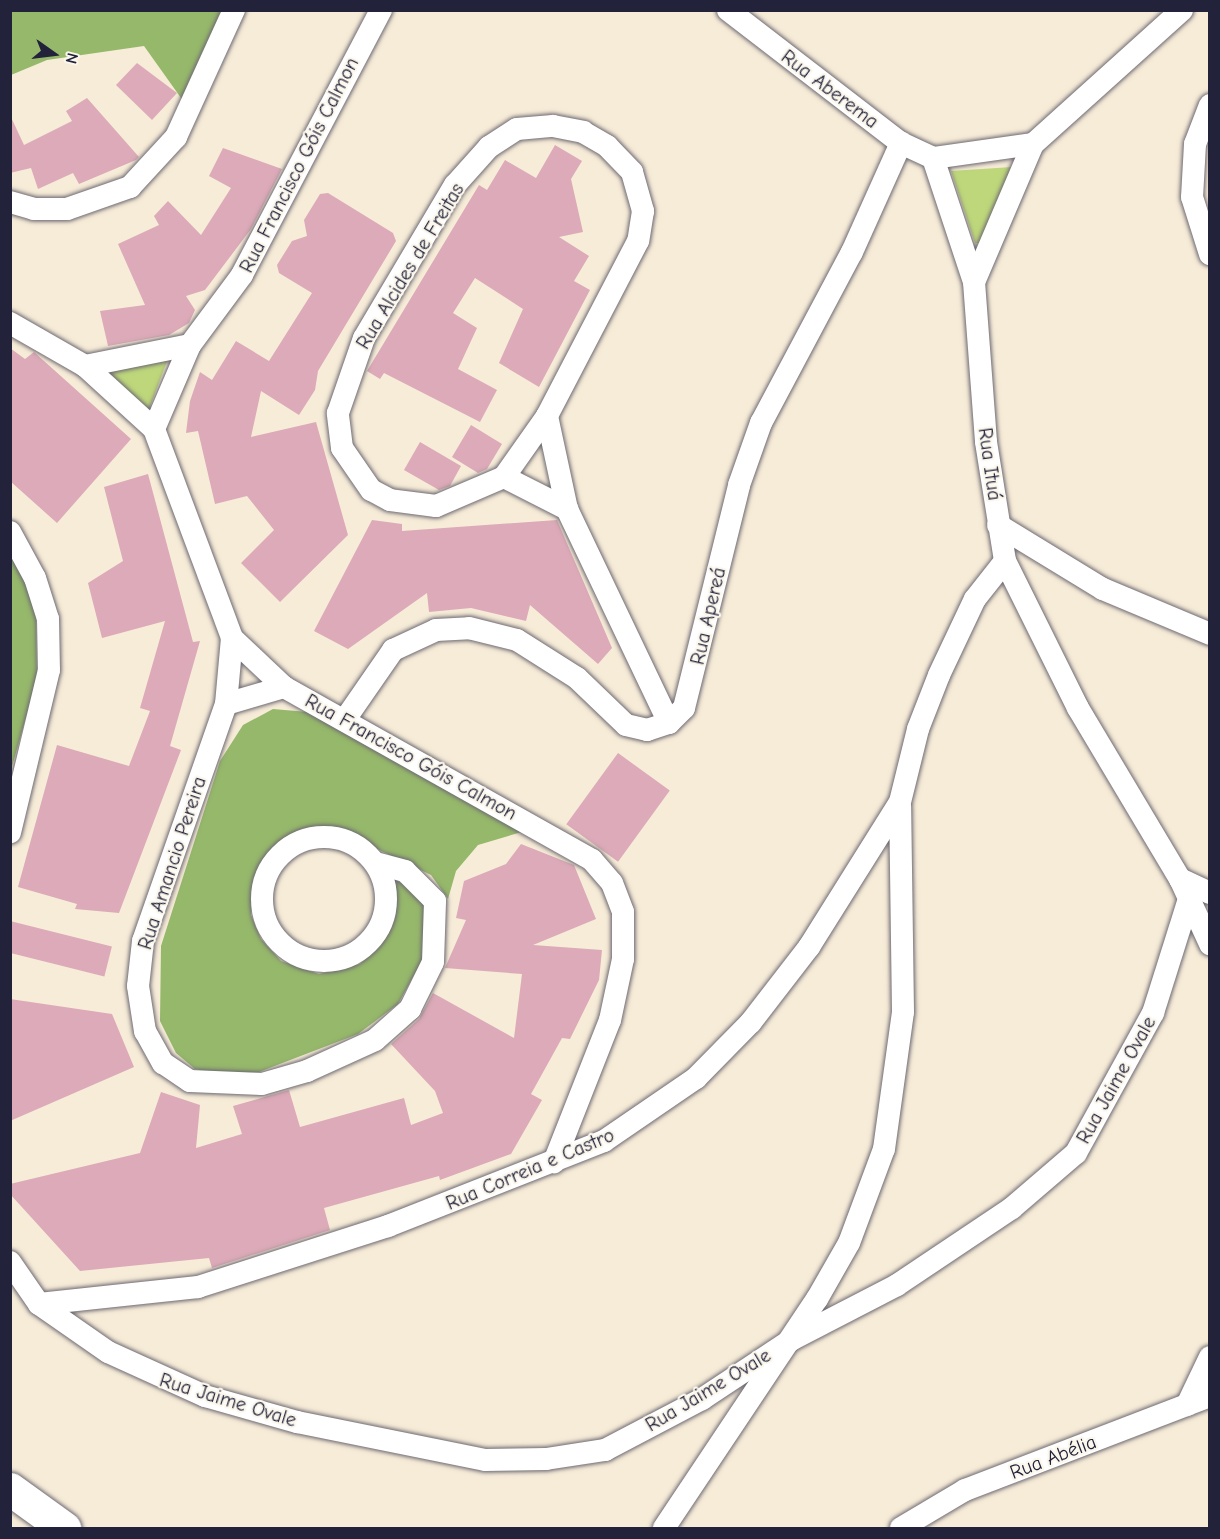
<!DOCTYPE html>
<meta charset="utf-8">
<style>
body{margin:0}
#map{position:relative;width:1220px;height:1539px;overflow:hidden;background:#f7ecd8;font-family:"Comic Neue",sans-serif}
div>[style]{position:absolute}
.green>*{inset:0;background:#bed77b}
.forest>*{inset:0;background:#96b86b}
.building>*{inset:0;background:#dcaab8;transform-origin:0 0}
.roads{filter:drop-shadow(0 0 2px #6d6972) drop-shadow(0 0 2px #6d6972)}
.street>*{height:22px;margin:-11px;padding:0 11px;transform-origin:11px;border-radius:11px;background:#fff}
.street>.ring{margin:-11px;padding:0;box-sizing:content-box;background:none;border:22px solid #fff;border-radius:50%}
.secondary>*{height:33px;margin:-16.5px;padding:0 16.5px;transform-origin:16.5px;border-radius:16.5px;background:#fff}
span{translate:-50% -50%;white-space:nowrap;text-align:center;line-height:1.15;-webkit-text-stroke:4.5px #fbf7ec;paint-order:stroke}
.street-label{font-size:20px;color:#22223b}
.frame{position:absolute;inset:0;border:12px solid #22223b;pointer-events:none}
.north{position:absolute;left:24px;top:24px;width:60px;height:60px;-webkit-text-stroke:4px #fbf7ec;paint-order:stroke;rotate:104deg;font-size:16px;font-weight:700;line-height:24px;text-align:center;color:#22223b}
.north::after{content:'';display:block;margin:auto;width:21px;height:27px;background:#22223b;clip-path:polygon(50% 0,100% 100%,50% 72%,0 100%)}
</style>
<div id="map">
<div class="green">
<div style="clip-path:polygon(1012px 167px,984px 243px,975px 243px,951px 171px)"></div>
<div style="clip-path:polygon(169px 356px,148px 412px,108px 373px)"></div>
</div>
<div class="forest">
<div style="clip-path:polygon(11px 11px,226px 11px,186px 105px,144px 46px,47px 60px,11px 75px)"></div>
<div style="clip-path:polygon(11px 545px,36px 613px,37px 679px,11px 770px)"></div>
<div style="clip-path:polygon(273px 709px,308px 712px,525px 831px,478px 845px,456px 871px,448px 899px,431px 875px,332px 827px,291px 834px,271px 850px,253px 879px,251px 915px,261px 939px,281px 961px,319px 974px,360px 964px,387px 936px,395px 912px,392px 878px,414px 890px,428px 911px,426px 954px,398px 1004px,358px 1034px,259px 1072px,223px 1075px,195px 1069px,176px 1053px,160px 1021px,161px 946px,220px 761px,243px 725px)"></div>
</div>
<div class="building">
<div style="clip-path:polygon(137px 63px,177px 93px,152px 120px,116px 85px)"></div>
<div style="clip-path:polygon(87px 98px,139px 157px,136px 160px,79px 184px,73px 173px,38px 189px,31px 168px,10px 173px,10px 115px,24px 145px,72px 121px,66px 111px)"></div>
<div style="clip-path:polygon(555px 145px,582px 161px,571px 179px,583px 232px,559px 237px,589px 256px,574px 281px,590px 290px,539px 387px,499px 363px,523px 309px,475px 278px,453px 313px,477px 328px,458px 369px,497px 390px,480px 422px,384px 373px,380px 379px,367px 371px,479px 185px,487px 190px,505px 160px,536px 178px)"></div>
<div style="clip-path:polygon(223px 148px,282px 169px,251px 229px,205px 290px,186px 296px,195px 310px,189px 323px,169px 335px,108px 346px,100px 311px,145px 305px,118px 244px,159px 225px,154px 216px,168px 201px,201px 235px,231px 188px,209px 176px)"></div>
<div style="clip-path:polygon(328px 193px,393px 233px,396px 241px,318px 371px,315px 390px,299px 415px,261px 391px,251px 437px,316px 422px,348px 535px,280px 602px,241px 563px,274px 530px,247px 496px,215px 504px,198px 431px,186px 433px,190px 401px,200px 372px,212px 380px,236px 341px,269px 361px,312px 293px,279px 273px,277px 265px,292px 241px,307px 236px,304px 220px,320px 194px)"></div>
<div style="clip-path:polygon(10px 348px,25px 359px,34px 352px,131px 439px,57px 523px,10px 481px)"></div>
<div style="clip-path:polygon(471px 425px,502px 444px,487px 469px,478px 473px,452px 457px)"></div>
<div style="clip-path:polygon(420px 442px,461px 466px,450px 486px,439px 490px,404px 470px)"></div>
<div style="clip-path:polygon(148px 474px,193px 642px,200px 641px,170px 746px,181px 750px,119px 913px,75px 909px,77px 904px,18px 887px,57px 745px,129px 766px,150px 711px,140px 708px,165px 621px,102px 638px,88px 583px,123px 561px,104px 487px)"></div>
<div style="clip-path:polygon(372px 520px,402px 524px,402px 531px,557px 520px,612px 648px,598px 664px,530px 605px,526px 621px,471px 608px,429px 612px,427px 593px,348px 649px,314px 631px)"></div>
<div style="left:618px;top:753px;width:64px;height:88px;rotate:36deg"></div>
<div style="clip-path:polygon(521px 844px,574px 865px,596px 919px,533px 945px,602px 950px,599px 980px,570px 1039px,562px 1038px,531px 1094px,542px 1100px,511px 1154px,440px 1180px,439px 1176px,324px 1208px,330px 1230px,212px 1268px,209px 1258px,80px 1271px,10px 1194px,10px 1184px,140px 1153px,161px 1092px,200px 1105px,196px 1148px,242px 1134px,233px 1106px,289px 1090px,300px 1127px,404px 1098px,411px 1125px,443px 1113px,435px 1091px,391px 1044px,419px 1019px,433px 993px,514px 1038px,522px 974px,445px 968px,466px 920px,456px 918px,464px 881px,506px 864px)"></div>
<div style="left:10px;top:921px;width:105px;height:31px;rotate:14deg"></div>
<div style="clip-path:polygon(10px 999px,112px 1014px,134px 1067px,10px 1121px)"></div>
</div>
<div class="roads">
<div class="street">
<div style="left:381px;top:10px;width:299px;rotate:117.7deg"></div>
<div style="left:242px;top:275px;width:87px;rotate:126.6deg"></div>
<div style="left:190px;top:345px;width:91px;rotate:113.2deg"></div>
<div style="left:154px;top:429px;width:223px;rotate:69.5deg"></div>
<div style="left:232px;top:638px;width:71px;rotate:43.3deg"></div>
<div style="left:284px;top:687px;width:353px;rotate:29.3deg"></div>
<div style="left:592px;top:860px;width:30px;rotate:49deg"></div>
<div style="left:612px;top:883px;width:31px;rotate:69deg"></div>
<div style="left:623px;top:912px;width:47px;rotate:90deg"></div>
<div style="left:623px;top:959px;width:62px;rotate:102deg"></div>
<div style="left:610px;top:1020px;width:153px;rotate:111.5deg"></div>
<div style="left:728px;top:10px;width:218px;rotate:37.6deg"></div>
<div style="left:901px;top:143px;width:35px;rotate:25deg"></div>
<div style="left:933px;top:158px;width:101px;rotate:-8deg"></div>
<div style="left:1182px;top:10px;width:200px;rotate:138deg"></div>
<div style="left:1033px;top:144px;width:150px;rotate:113.1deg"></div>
<div style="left:974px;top:282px;width:160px;rotate:85.7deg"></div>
<div style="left:986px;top:442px;width:121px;rotate:80.9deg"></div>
<div style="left:1005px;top:561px;width:164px;rotate:63.6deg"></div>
<div style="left:1078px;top:708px;width:199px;rotate:59.2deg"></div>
<div style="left:1180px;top:879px;width:72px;rotate:65.2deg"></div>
<div style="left:1210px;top:105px;width:42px;rotate:111deg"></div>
<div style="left:1195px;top:144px;width:53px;rotate:93.2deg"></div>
<div style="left:1192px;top:197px;width:60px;rotate:72.5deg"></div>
<div style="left:553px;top:126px;width:31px;rotate:11deg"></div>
<div style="left:583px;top:132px;width:28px;rotate:30deg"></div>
<div style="left:607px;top:146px;width:36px;rotate:46deg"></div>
<div style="left:632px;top:172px;width:41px;rotate:74.2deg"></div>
<div style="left:643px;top:211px;width:30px;rotate:99deg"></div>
<div style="left:638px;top:241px;width:197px;rotate:117.5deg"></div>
<div style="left:547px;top:416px;width:75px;rotate:125.2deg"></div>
<div style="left:504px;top:477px;width:74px;rotate:156.9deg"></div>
<div style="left:436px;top:506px;width:46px;rotate:-172.6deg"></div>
<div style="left:390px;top:500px;width:21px;rotate:-152deg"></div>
<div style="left:371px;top:490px;width:51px;rotate:-124.6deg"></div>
<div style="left:342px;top:448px;width:35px;rotate:-97deg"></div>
<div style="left:338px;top:413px;width:79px;rotate:-70.9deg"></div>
<div style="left:364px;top:338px;width:178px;rotate:-59.3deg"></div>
<div style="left:455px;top:185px;width:51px;rotate:-48.2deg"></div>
<div style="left:489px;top:147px;width:33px;rotate:-33deg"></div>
<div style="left:517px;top:129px;width:36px;rotate:-5deg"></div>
<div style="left:933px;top:158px;width:131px;rotate:71.7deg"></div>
<div style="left:10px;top:202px;width:25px;rotate:16deg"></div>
<div style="left:34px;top:209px;width:33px"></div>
<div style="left:67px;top:209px;width:67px;rotate:-19.2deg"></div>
<div style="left:130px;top:187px;width:68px;rotate:-47.4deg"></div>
<div style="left:176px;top:137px;width:140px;rotate:-65.5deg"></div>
<div style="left:10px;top:323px;width:86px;rotate:29.8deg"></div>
<div style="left:85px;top:366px;width:93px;rotate:42.4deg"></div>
<div style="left:85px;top:366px;width:107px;rotate:-11.3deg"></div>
<div style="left:547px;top:416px;width:95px;rotate:77.9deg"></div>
<div style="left:567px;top:509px;width:237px;rotate:64.5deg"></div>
<div style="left:504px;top:477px;width:71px;rotate:26.9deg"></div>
<div style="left:998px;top:525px;width:123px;rotate:31.4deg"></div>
<div style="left:1103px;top:589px;width:116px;rotate:22.8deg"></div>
<div style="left:10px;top:532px;width:52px;rotate:61.5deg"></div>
<div style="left:35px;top:578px;width:43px;rotate:72.4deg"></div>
<div style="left:48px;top:619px;width:51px;rotate:88.9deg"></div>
<div style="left:49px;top:670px;width:167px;rotate:103.5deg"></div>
<div style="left:284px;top:687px;width:60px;rotate:163.7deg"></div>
<div style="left:226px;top:704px;width:251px;rotate:109.3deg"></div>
<div style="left:143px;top:941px;width:45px;rotate:96.3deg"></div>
<div style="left:138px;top:986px;width:46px;rotate:81.2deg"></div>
<div style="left:145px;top:1031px;width:37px;rotate:61deg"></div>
<div style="left:163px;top:1063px;width:32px;rotate:34deg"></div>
<div style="left:190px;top:1081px;width:72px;rotate:2.4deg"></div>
<div style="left:262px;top:1084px;width:47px;rotate:-16.1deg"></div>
<div style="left:307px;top:1071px;width:75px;rotate:-24.5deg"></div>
<div style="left:375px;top:1040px;width:47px;rotate:-41.5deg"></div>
<div style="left:410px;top:1009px;width:52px;rotate:-63.9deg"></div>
<div style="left:433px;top:962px;width:61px;rotate:-88.1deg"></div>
<div style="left:435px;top:901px;width:42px;rotate:-135deg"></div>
<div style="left:405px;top:871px;width:31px;rotate:-165deg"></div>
<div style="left:226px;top:704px;width:66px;rotate:-84.8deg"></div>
<div style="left:346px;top:718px;width:83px;rotate:-55.3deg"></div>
<div style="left:393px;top:650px;width:47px;rotate:-24.9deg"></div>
<div style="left:436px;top:630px;width:33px;rotate:-3deg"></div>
<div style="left:469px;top:628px;width:49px;rotate:14deg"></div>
<div style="left:517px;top:640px;width:71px;rotate:32.3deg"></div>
<div style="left:577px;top:678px;width:68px;rotate:43.8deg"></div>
<div style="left:626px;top:725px;width:22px;rotate:13deg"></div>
<div style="left:647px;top:730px;width:23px;rotate:-18deg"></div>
<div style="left:669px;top:723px;width:21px;rotate:-45deg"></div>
<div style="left:684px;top:708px;width:230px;rotate:-76.1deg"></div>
<div style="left:739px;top:485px;width:66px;rotate:-70.5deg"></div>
<div style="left:761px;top:423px;width:194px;rotate:-62deg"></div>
<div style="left:852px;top:252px;width:120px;rotate:-65.8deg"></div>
<div class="ring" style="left:262px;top:837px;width:102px;height:102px"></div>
<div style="left:1180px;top:879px;width:33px;rotate:25deg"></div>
<div style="left:10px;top:1262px;width:51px;rotate:55.4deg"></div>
<div style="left:39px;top:1304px;width:84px;rotate:34.8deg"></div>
<div style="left:108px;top:1352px;width:107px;rotate:24.4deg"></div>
<div style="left:205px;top:1396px;width:96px;rotate:15.8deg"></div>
<div style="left:297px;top:1422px;width:192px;rotate:11.4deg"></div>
<div style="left:485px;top:1460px;width:61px;rotate:-0.9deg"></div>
<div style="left:546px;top:1459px;width:60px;rotate:-8.7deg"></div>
<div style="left:605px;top:1450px;width:110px;rotate:-27.7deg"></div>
<div style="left:702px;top:1399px;width:107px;rotate:-33.5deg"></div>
<div style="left:791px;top:1340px;width:119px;rotate:-27.4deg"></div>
<div style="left:897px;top:1285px;width:138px;rotate:-33.8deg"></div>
<div style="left:1012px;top:1208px;width:84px;rotate:-40.7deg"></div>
<div style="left:1076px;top:1153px;width:160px;rotate:-61.2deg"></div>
<div style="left:1153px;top:1013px;width:120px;rotate:-72.5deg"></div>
<div style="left:39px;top:1304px;width:160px;rotate:-6.1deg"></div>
<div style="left:198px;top:1287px;width:200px;rotate:-17.8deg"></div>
<div style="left:388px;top:1226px;width:232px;rotate:-21.5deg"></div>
<div style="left:604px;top:1141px;width:112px;rotate:-34.4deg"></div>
<div style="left:696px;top:1078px;width:78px;rotate:-45.5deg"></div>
<div style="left:751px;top:1022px;width:95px;rotate:-52.3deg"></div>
<div style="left:809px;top:947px;width:171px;rotate:-57.9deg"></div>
<div style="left:900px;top:802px;width:75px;rotate:-76.1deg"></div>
<div style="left:918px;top:729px;width:58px;rotate:-68.7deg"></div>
<div style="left:939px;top:675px;width:84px;rotate:-64.7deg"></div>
<div style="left:975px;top:599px;width:48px;rotate:-51.7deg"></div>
<div style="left:1187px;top:1405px;width:53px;rotate:-64.4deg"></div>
<div style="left:664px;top:1528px;width:275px;rotate:-56.3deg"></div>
<div style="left:817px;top:1299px;width:64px;rotate:-60.3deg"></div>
<div style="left:849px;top:1243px;width:100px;rotate:-69.6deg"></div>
<div style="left:884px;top:1149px;width:138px;rotate:-82.1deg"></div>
<div style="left:903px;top:1012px;width:205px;rotate:-90.8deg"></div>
<div style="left:901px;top:1528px;width:74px;rotate:-30.7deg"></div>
<div style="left:965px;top:1490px;width:262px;rotate:-21deg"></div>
</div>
<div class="secondary">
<div style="left:10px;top:1489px;width:67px;rotate:35.8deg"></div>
</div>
</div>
<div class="street-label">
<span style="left:830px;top:89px;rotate:37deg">Rua Aberema</span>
<span style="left:299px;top:165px;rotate:-63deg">Rua Francisco Góis Calmon</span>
<span style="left:410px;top:266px;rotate:-59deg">Rua Alcides de Freitas</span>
<span style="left:990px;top:464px;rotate:82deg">Rua Ituá</span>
<span style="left:708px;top:616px;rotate:-77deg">Rua Apereá</span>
<span style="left:411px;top:757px;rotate:29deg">Rua Francisco Góis Calmon</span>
<span style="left:172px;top:863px;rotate:-72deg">Rua Amancio Pereira</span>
<span style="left:1116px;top:1080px;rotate:-61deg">Rua Jaime Ovale</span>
<span style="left:530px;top:1169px;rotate:-23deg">Rua Correia e Castro</span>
<span style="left:708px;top:1390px;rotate:-31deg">Rua Jaime Ovale</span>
<span style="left:228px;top:1400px;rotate:17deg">Rua Jaime Ovale</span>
<span style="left:1053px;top:1457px;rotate:-21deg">Rua Abélia</span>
</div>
<div class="frame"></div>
<div class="north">N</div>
</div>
